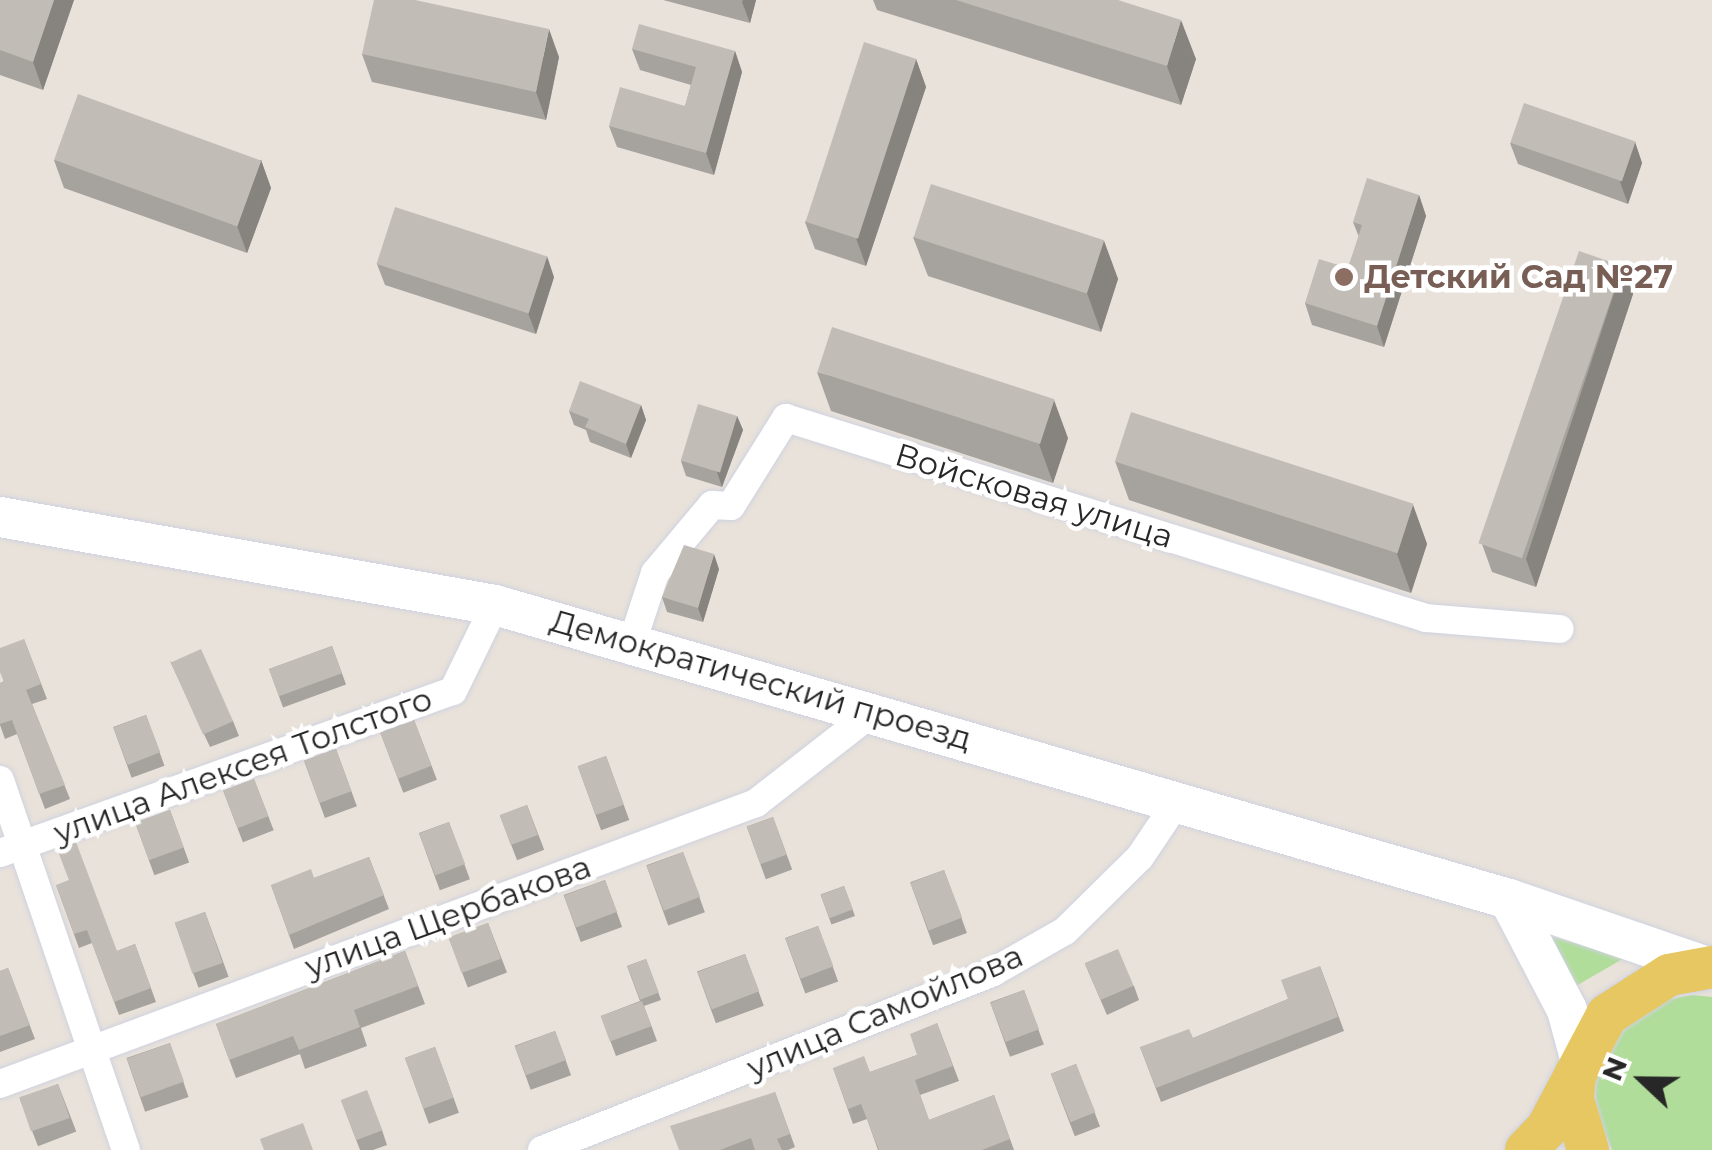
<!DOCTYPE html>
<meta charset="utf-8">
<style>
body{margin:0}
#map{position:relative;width:1712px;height:1150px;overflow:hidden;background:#e9e2da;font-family:Montserrat,sans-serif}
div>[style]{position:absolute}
.green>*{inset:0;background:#b0dd99}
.roads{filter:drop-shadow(0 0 2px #cfd2e0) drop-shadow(0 0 2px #cfd2e0)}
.street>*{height:28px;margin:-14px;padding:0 14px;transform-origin:14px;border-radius:14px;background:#fff}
.secondary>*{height:40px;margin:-20px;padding:0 20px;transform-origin:20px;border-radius:20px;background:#fff}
.primary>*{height:42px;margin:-21px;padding:0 21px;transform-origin:21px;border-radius:21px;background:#e6c762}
.wall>*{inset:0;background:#a6a29d;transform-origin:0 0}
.shaded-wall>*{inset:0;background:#87847f}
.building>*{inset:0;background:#c1bcb6;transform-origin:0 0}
.dots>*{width:28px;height:28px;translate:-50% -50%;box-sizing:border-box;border:5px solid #fff;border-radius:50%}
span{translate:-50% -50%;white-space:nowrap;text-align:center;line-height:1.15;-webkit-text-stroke:9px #fff;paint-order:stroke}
.education-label{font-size:32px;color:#785e54;font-weight:700}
.left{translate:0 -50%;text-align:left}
.street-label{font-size:32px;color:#272727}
.north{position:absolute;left:1592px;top:1030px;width:100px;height:100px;-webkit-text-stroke:8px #fff;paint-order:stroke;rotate:292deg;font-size:28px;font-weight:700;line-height:40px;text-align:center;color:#272727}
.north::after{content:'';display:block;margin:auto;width:35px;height:45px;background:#272727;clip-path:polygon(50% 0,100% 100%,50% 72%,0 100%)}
</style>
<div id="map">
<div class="green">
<div style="clip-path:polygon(1541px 934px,1626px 957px,1569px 990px)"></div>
<div style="clip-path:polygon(1692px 995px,1712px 997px,1712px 1150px,1612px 1150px,1595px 1110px,1596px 1076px,1608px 1044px,1630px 1019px,1659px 1001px)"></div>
</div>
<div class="roads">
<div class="street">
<div style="left:632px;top:643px;width:74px;rotate:-71.8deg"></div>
<div style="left:655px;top:573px;width:89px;rotate:-50deg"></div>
<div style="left:712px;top:505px;width:19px;rotate:3deg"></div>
<div style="left:731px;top:506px;width:104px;rotate:-58deg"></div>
<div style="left:786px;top:418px;width:671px;rotate:17.35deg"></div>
<div style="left:1426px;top:618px;width:134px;rotate:4.7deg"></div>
<div style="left:0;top:780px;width:391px;rotate:71.2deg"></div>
<div style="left:0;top:853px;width:481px;rotate:-19.7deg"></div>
<div style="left:453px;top:691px;width:96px;rotate:-64deg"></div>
<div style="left:0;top:1084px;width:807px;rotate:-20.39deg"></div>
<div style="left:756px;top:803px;width:150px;rotate:-37.9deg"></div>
<div style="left:542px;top:1150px;width:485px;rotate:-21.5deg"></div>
<div style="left:993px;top:972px;width:83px;rotate:-29.7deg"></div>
<div style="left:1065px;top:931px;width:105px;rotate:-44.6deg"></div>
<div style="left:1140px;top:857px;width:66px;rotate:-56.1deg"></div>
</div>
<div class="secondary">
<div style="left:0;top:517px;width:503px;rotate:10.08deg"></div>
<div style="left:495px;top:605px;width:1056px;rotate:16.17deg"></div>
<div style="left:1509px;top:899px;width:204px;rotate:18.9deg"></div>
<div style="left:1509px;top:899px;width:125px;rotate:62.4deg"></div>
<div style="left:1567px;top:1010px;width:50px;rotate:74.8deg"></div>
</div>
<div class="primary">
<div style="left:1575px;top:1075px;width:25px;rotate:95deg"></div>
<div style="left:1573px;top:1100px;width:52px;rotate:73.3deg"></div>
<div style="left:1526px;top:1150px;width:30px;rotate:-46deg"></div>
<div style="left:1547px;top:1128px;width:128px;rotate:-62deg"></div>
<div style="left:1607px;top:1015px;width:74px;rotate:-32.8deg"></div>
<div style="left:1669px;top:975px;width:44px;rotate:-10.5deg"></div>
</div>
</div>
<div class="wall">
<div style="clip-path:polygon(0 0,74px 0,43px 90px,0 75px)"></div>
<div style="clip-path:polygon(663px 0,756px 0,750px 23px)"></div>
<div style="clip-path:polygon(873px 0,1118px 0,1196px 59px,1181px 105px,877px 10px)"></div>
<div style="clip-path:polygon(632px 49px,735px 51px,742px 72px,714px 175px,617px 147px,609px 126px,685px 106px,691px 85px,640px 70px)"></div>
<div style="clip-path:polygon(362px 54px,559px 57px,546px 120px,372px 82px)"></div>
<div style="clip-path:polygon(916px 59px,926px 87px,866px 266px,815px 249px,805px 222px)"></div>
<div style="clip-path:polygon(1635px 142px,1642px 163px,1628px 204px,1518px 164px,1510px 143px)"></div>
<div style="clip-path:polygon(54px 160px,261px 160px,271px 188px,247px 253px,64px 188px)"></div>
<div style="clip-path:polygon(1419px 195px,1426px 216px,1384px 347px,1312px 325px,1305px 303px,1348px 268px,1359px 237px,1353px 222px)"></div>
<div style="clip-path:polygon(913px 237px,1104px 241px,1118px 279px,1101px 332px,928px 276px)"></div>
<div style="clip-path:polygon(377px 264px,554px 277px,536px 334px,385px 285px)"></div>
<div style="clip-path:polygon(1623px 266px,1633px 294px,1536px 587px,1492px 572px,1482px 544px)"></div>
<div style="clip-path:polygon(817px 372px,1068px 438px,1053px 483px,831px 411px)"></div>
<div style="clip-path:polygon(641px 405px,646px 420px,631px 458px,590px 442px,586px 430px,574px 425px,569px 411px)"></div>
<div style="clip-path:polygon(737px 416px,743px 430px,722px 487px,686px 476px,681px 461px)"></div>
<div style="clip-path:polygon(1115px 461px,1413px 505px,1427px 544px,1411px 593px,1129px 500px)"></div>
<div style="clip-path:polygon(719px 569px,703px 622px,667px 612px,662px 597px)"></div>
<div style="clip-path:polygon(24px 639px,47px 699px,32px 704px,70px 799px,45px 809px,17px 734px,5px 739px,0 725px,0 683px,3px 682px)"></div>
<div style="left:332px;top:646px;width:41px;height:67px;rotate:70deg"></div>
<div style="clip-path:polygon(170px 661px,233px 721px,239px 736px,210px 747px)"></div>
<div style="left:146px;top:715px;width:54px;height:35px;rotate:70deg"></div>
<div style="left:414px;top:720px;width:64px;height:36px;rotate:69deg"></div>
<div style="left:336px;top:749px;width:61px;height:34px;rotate:70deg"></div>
<div style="left:606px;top:756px;width:68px;height:30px;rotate:70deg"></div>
<div style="left:254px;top:779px;width:55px;height:33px;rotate:69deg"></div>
<div style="left:527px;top:805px;width:48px;height:29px;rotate:69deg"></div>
<div style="left:170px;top:810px;width:56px;height:37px;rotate:70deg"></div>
<div style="left:773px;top:817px;width:56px;height:28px;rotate:70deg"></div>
<div style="left:449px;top:822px;width:61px;height:32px;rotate:70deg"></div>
<div style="left:683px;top:852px;width:64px;height:39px;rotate:70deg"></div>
<div style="clip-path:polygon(369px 857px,389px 909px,294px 949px,271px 885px,314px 878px)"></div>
<div style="left:944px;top:870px;width:67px;height:36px;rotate:70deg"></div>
<div style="left:605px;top:880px;width:50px;height:44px;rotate:70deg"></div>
<div style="clip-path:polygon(56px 885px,117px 951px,135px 944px,156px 1002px,119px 1015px,92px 943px,79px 948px)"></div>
<div style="left:844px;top:886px;width:32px;height:25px;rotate:70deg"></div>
<div style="left:205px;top:912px;width:69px;height:32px;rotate:70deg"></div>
<div style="left:488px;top:923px;width:53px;height:42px;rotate:69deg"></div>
<div style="left:818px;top:926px;width:59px;height:35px;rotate:70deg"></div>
<div style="clip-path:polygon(405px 951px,425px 1004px,361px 1028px,367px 1046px,305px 1069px,300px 1054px,236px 1078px,216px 1024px)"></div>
<div style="left:745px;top:954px;width:55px;height:51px;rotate:70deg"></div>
<div style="clip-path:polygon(646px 959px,661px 1000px,644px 1006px,657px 1041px,616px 1056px,601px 1016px,640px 1001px,627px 966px)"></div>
<div style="clip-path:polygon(1085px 964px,1134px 986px,1139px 1000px,1107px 1015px)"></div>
<div style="clip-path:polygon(1320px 966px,1344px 1031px,1161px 1102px,1140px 1047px,1193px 1038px,1288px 999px)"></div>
<div style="clip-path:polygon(8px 968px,35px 1039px,0 1052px,0 971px)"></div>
<div style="left:1024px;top:990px;width:58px;height:36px;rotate:70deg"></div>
<div style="clip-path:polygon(937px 1023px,959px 1081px,920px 1095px,929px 1120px,994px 1095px,1014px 1150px,878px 1150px,867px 1119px,853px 1124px,833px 1068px,870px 1072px,917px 1055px)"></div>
<div style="left:555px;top:1031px;width:47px;height:43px;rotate:70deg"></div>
<div style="left:170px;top:1043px;width:57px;height:46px;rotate:71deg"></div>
<div style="left:435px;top:1047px;width:70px;height:32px;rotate:70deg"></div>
<div style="left:1076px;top:1064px;width:67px;height:27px;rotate:69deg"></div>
<div style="left:58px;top:1084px;width:51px;height:41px;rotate:69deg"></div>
<div style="clip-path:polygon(775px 1092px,795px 1147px,788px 1150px,679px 1150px)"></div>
<div style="clip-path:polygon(341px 1100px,382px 1130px,387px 1145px,373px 1150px,360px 1150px)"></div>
</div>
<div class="shaded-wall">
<div style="clip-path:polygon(54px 0,74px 0,43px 90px,33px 62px)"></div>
<div style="clip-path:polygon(743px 0,756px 0,750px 23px,742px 2px)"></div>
<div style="clip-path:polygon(1181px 20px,1196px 59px,1181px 105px,1167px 66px)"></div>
<div style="clip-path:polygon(549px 29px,559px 57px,546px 120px,536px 92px)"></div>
<div style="clip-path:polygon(735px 51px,742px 72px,714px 175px,706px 153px)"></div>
<div style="clip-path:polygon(916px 59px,926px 87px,866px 266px,856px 238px)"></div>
<div style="clip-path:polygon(1635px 142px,1642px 163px,1628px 204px,1620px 182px)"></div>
<div style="clip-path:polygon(261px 160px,271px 188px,247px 253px,237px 226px)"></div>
<div style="clip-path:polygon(1419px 195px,1426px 216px,1384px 347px,1377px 326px)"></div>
<div style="clip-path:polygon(1104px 241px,1118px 279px,1101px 332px,1087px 293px)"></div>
<div style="clip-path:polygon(547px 256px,554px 277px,536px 334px,528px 313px)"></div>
<div style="clip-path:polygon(1623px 266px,1633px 294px,1536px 587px,1526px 559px)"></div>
<div style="clip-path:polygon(1054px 400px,1068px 438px,1053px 483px,1039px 444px)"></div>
<div style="clip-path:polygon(641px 405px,646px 420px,631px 458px,626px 444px)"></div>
<div style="clip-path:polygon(737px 416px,743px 430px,722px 487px,717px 472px)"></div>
<div style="clip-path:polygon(1413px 505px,1427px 544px,1411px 593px,1397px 554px)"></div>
<div style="clip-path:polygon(714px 554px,719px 569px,703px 622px,698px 608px)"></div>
</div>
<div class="building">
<div style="clip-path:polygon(0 0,54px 0,33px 62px,0 50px)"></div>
<div style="clip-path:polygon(374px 0,415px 0,549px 29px,536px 92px,362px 54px)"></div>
<div style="clip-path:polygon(956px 0,1118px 0,1181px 20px,1167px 66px)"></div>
<div style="clip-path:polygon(639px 24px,735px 51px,706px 153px,609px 126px,620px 87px,685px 106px,696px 67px,632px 49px)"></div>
<div style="left:864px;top:42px;width:55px;height:189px;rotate:18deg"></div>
<div style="left:78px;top:94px;width:195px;height:70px;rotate:20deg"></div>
<div style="left:1524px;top:103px;width:118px;height:42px;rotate:19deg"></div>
<div style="clip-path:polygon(1367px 178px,1419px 195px,1377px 326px,1305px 303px,1319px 259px,1348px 268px,1362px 225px,1353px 222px)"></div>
<div style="left:931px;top:184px;width:182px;height:56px;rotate:18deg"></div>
<div style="left:395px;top:207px;width:160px;height:60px;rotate:18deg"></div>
<div style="left:1579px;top:251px;width:46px;height:309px;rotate:19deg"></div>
<div style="left:832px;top:327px;width:234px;height:47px;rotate:18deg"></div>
<div style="clip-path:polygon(580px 381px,641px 405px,626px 444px,585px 427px,589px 419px,569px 411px)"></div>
<div style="left:698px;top:404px;width:41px;height:59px;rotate:17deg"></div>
<div style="left:1131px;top:412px;width:297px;height:52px;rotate:18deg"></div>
<div style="clip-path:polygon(684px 545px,714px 554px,698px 608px,662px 597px)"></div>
<div style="clip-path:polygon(24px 639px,41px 684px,26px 690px,65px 785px,39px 794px,12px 720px,0 724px,0 683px,4px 682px,0 672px,0 648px)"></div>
<div style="left:332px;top:646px;width:29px;height:67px;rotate:70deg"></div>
<div style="left:201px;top:649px;width:79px;height:33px;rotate:66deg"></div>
<div style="left:146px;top:715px;width:40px;height:35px;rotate:69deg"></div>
<div style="left:414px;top:720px;width:49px;height:36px;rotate:69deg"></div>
<div style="left:336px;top:749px;width:45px;height:34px;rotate:70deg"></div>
<div style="left:606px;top:756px;width:52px;height:30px;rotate:70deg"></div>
<div style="left:254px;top:779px;width:40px;height:33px;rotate:69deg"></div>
<div style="left:527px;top:805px;width:32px;height:29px;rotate:70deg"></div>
<div style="left:170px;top:810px;width:40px;height:37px;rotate:70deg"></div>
<div style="left:773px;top:817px;width:40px;height:28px;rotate:70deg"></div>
<div style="left:449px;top:822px;width:45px;height:32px;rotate:69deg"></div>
<div style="clip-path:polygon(76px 842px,117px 951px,135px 944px,151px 988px,114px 1002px,87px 930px,74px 934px,56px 885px,69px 880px,57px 849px)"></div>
<div style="left:683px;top:852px;width:48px;height:39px;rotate:69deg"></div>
<div style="clip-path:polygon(369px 857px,384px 895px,289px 935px,271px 885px,311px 869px,314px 878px)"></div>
<div style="left:944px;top:870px;width:51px;height:36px;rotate:69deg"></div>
<div style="left:605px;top:880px;width:34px;height:44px;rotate:69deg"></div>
<div style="left:844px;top:886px;width:25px;height:25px;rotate:69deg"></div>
<div style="left:205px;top:912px;width:54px;height:32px;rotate:71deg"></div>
<div style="left:488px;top:923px;width:38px;height:42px;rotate:70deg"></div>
<div style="left:818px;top:926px;width:43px;height:35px;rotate:69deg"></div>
<div style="left:1118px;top:949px;width:40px;height:36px;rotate:67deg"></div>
<div style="clip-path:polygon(405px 951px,418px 986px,354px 1010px,360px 1027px,299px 1050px,293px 1036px,229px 1060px,216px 1024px)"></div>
<div style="left:745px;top:954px;width:40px;height:51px;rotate:69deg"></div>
<div style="left:646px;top:959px;width:36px;height:20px;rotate:69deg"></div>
<div style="clip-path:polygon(1320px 966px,1338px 1017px,1156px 1088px,1140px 1047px,1189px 1029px,1193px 1038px,1288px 999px,1281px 980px)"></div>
<div style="clip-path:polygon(8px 968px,30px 1025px,0 1036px,0 971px)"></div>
<div style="left:1024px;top:990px;width:42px;height:36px;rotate:69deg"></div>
<div style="left:642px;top:1001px;width:27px;height:44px;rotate:70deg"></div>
<div style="clip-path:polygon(937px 1023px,953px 1066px,915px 1080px,929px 1120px,994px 1095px,1010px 1139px,982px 1150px,879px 1150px,861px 1104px,848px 1109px,833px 1068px,864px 1056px,870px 1072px,917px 1055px,910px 1034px)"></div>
<div style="left:555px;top:1031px;width:31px;height:43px;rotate:69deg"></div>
<div style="left:170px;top:1043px;width:41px;height:46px;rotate:70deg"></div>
<div style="left:435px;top:1047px;width:54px;height:32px;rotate:70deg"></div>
<div style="left:1076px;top:1064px;width:52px;height:27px;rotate:68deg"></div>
<div style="left:58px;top:1084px;width:36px;height:41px;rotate:71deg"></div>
<div style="left:367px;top:1090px;width:43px;height:28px;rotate:69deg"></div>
<div style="clip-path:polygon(775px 1092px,790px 1134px,777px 1139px,782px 1150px,755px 1150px,751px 1138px,720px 1150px,679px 1150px,670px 1126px)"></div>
<div style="clip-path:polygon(303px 1123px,313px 1150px,264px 1150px,260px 1139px)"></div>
</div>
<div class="dots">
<div style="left:1344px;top:277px;background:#8d6e63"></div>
</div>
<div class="education-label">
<span class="left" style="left:1364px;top:277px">Детский Сад №27</span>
</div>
<div class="street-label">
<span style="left:1034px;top:496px;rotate:17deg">Войсковая улица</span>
<span style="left:761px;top:680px;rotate:16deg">Демократический проезд</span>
<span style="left:243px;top:766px;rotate:-20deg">улица Алексея Толстого</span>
<span style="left:448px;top:917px;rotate:-20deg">улица Щербакова</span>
<span style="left:885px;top:1012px;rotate:-23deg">улица Самойлова</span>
</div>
<div class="north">N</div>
</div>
